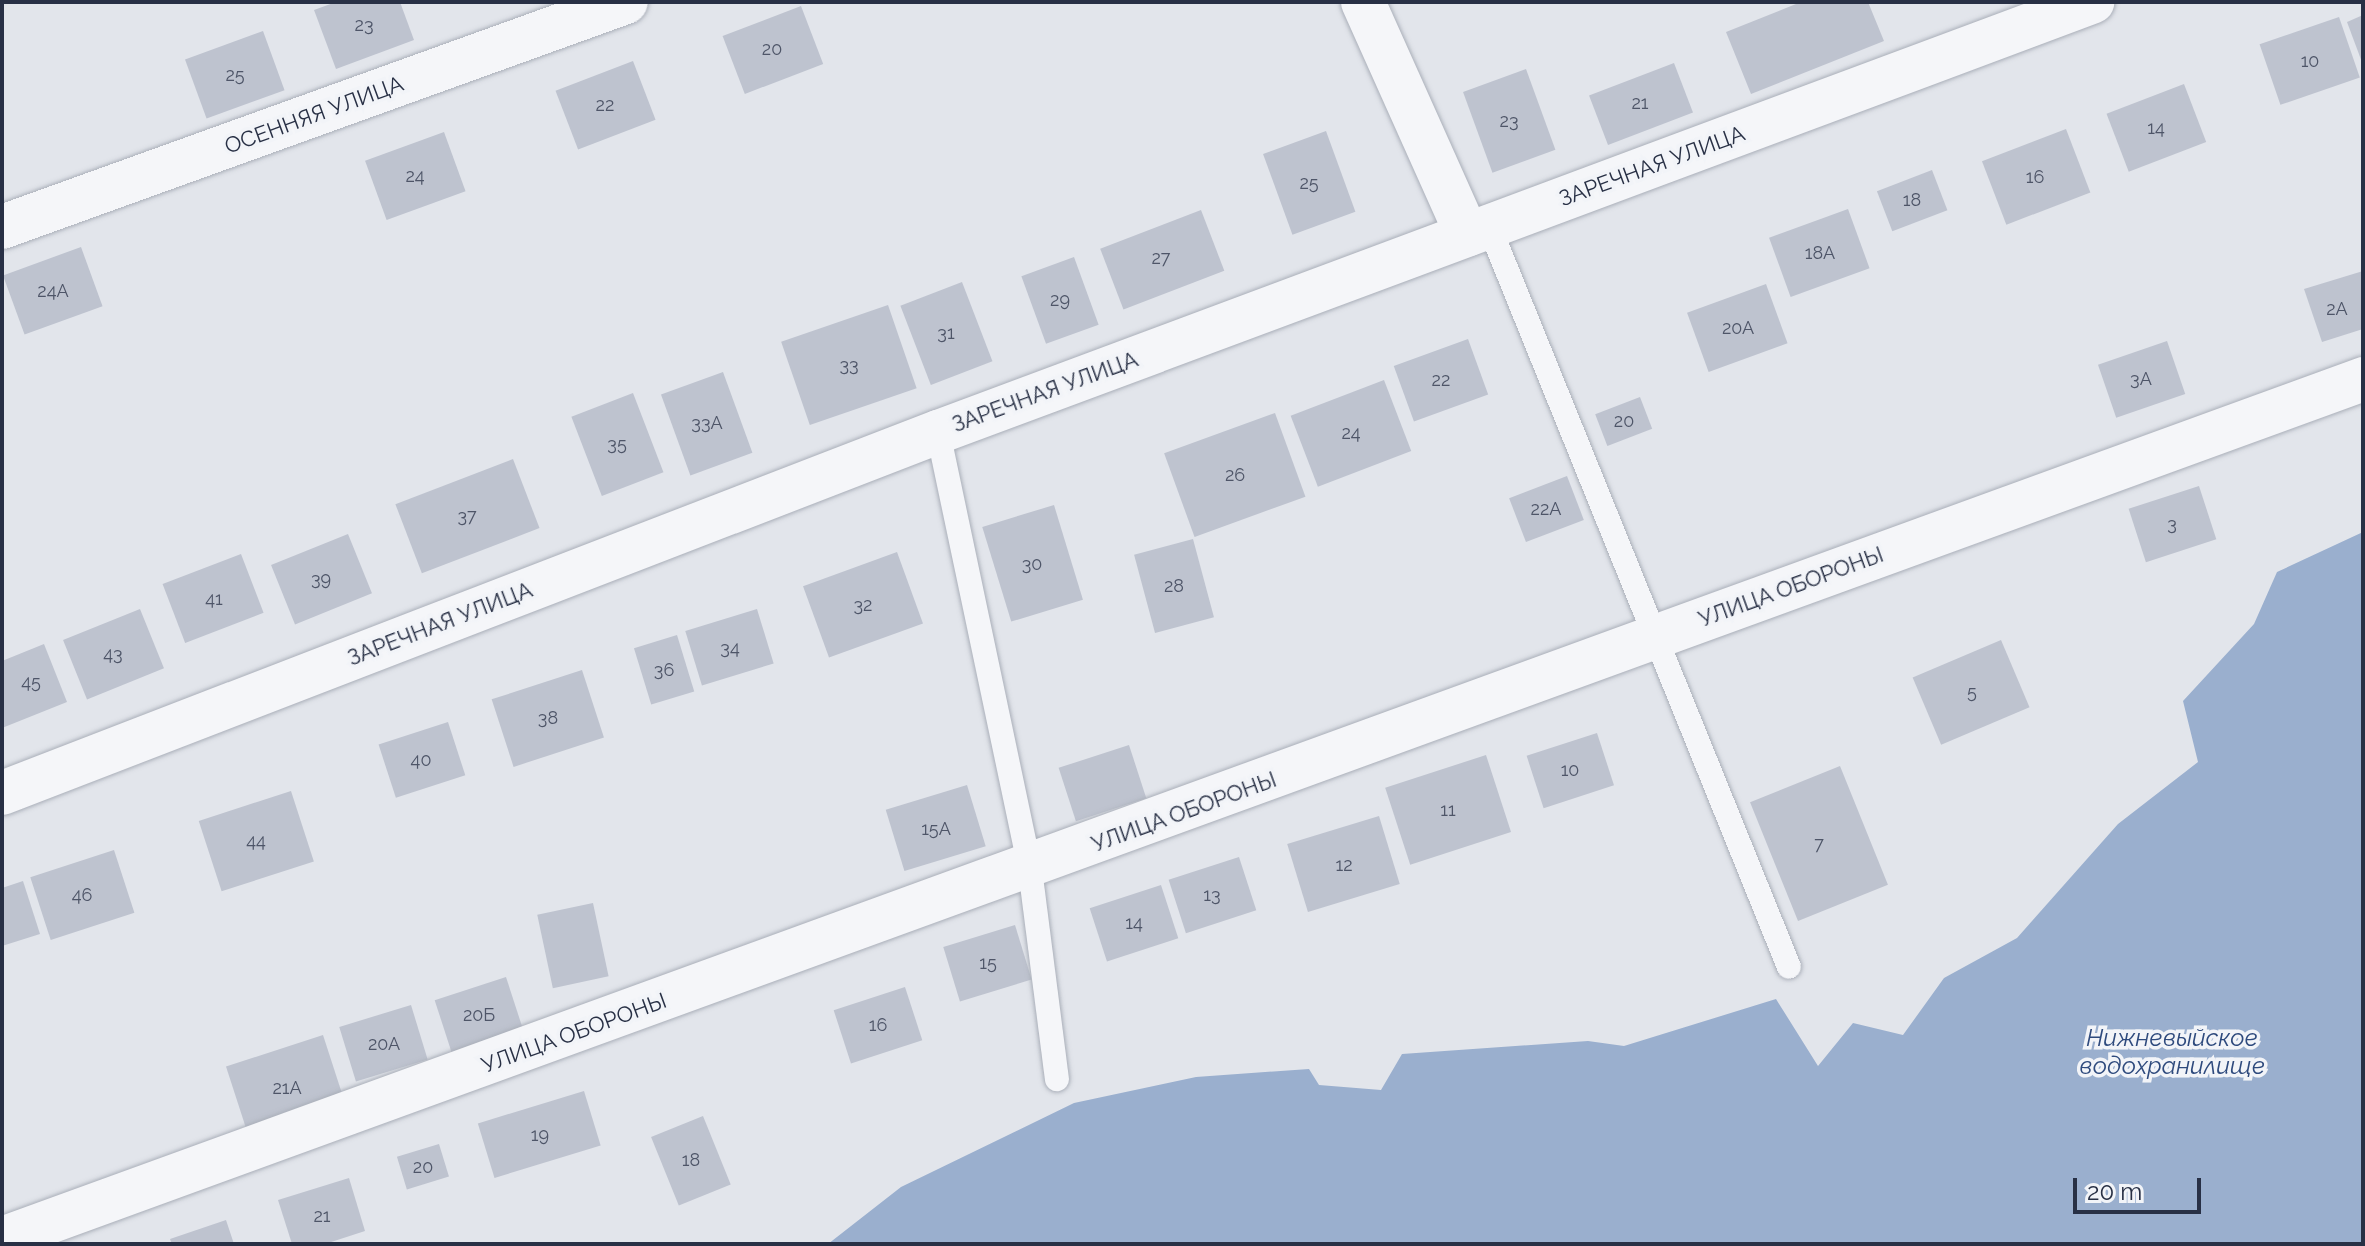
<!DOCTYPE html>
<meta charset="utf-8">
<style>
body{margin:0}
#map{position:relative;width:2365px;height:1246px;overflow:hidden;background:#e2e5eb;font-family:Raleway,sans-serif}
div>[style]{position:absolute}
.water>*{inset:0;background:#9aafce}
.building>*{inset:0;background:#bec3cf;transform-origin:0 0}
.roads{filter:drop-shadow(0 0 2px #aaafb9) drop-shadow(0 0 2px #aaafb9)}
.service>*{height:24px;margin:-12px;padding:0 12px;transform-origin:12px;border-radius:12px;background:#f5f6f9}
.minor>*{height:44px;margin:-22px;padding:0 22px;transform-origin:22px;border-radius:22px;background:#f5f6f9}
.tertiary>*{height:44px;margin:-22px;padding:0 22px;transform-origin:22px;border-radius:22px;background:#f5f6f9}
span{translate:-50% -50%;white-space:nowrap;text-align:center;line-height:1.15;-webkit-text-stroke:7px #f2f4f8;paint-order:stroke}
.number-label{font-size:18px;color:#4e5568}
.number-label span{-webkit-text-stroke-width:0}
.street-label{font-size:22px;color:#283045}
.water-label{font-size:24px;color:#2e4a7d;font-style:italic}
.frame{position:absolute;inset:0;border:4px solid #283045;pointer-events:none}
.scale{position:absolute;left:2073px;top:1178px;width:128px;height:36px;box-sizing:border-box;border:4px solid #283045;border-top:0;padding-left:10px;font-size:24px;line-height:28px;white-space:nowrap;color:#283045;-webkit-text-stroke:6px #f2f4f8;paint-order:stroke}
</style>
<div id="map">
<div class="water">
<div style="clip-path:polygon(2363px 532px,2363px 1244px,828px 1244px,901px 1187px,1074px 1103px,1196px 1077px,1309px 1069px,1319px 1085px,1381px 1090px,1402px 1054px,1588px 1041px,1624px 1046px,1776px 999px,1818px 1066px,1853px 1023px,1903px 1035px,1944px 978px,2017px 938px,2118px 824px,2198px 762px,2183px 701px,2254px 624px,2277px 572px)"></div>
</div>
<div class="building">
<div style="clip-path:polygon(336px 2px,400px 2px,414px 40px,336px 69px,314px 10px)"></div>
<div style="clip-path:polygon(1801px 2px,1868px 2px,1884px 41px,1751px 94px,1726px 32px)"></div>
<div style="left:801px;top:6px;width:62px;height:84px;rotate:69deg"></div>
<div style="clip-path:polygon(2363px 15px,2363px 65px,2347px 22px)"></div>
<div style="left:2339px;top:17px;width:64px;height:84px;rotate:71deg"></div>
<div style="left:263px;top:31px;width:63px;height:83px;rotate:70deg"></div>
<div style="left:633px;top:61px;width:63px;height:83px;rotate:69deg"></div>
<div style="left:1674px;top:63px;width:53px;height:91px;rotate:69deg"></div>
<div style="left:1526px;top:69px;width:86px;height:67px;rotate:70deg"></div>
<div style="left:2184px;top:84px;width:62px;height:83px;rotate:69deg"></div>
<div style="left:2066px;top:129px;width:68px;height:90px;rotate:69deg"></div>
<div style="left:1326px;top:131px;width:86px;height:67px;rotate:70deg"></div>
<div style="left:444px;top:132px;width:63px;height:84px;rotate:70deg"></div>
<div style="left:1932px;top:170px;width:43px;height:59px;rotate:69deg"></div>
<div style="left:1848px;top:209px;width:63px;height:84px;rotate:70deg"></div>
<div style="left:1201px;top:210px;width:65px;height:108px;rotate:69deg"></div>
<div style="left:81px;top:247px;width:63px;height:83px;rotate:70deg"></div>
<div style="left:1074px;top:257px;width:72px;height:56px;rotate:70deg"></div>
<div style="clip-path:polygon(2363px 271px,2363px 329px,2322px 342px,2304px 289px)"></div>
<div style="left:962px;top:282px;width:85px;height:66px;rotate:69deg"></div>
<div style="left:1766px;top:284px;width:63px;height:84px;rotate:70deg"></div>
<div style="left:888px;top:305px;width:88px;height:113px;rotate:71deg"></div>
<div style="left:1468px;top:339px;width:59px;height:79px;rotate:70deg"></div>
<div style="left:2167px;top:341px;width:56px;height:73px;rotate:71deg"></div>
<div style="left:723px;top:372px;width:86px;height:66px;rotate:70deg"></div>
<div style="left:1384px;top:380px;width:76px;height:100px;rotate:69deg"></div>
<div style="left:633px;top:393px;width:85px;height:66px;rotate:69deg"></div>
<div style="left:1640px;top:397px;width:34px;height:48px;rotate:69deg"></div>
<div style="left:1275px;top:413px;width:89px;height:118px;rotate:70deg"></div>
<div style="left:513px;top:459px;width:74px;height:126px;rotate:69deg"></div>
<div style="left:1567px;top:476px;width:47px;height:62px;rotate:69deg"></div>
<div style="left:2199px;top:486px;width:56px;height:74px;rotate:72deg"></div>
<div style="left:1054px;top:505px;width:99px;height:75px;rotate:73deg"></div>
<div style="left:348px;top:534px;width:64px;height:83px;rotate:68deg"></div>
<div style="left:1193px;top:539px;width:81px;height:61px;rotate:75deg"></div>
<div style="left:897px;top:552px;width:76px;height:100px;rotate:70deg"></div>
<div style="left:241px;top:554px;width:63px;height:84px;rotate:69deg"></div>
<div style="left:140px;top:609px;width:64px;height:83px;rotate:68deg"></div>
<div style="left:757px;top:609px;width:57px;height:75px;rotate:73deg"></div>
<div style="left:677px;top:635px;width:59px;height:45px;rotate:73deg"></div>
<div style="left:2001px;top:640px;width:73px;height:96px;rotate:67deg"></div>
<div style="clip-path:polygon(44px 644px,67px 702px,2px 728px,2px 661px)"></div>
<div style="left:582px;top:670px;width:71px;height:95px;rotate:72deg"></div>
<div style="left:448px;top:722px;width:56px;height:73px;rotate:72deg"></div>
<div style="left:1597px;top:733px;width:55px;height:74px;rotate:72deg"></div>
<div style="left:1129px;top:745px;width:56px;height:74px;rotate:72deg"></div>
<div style="left:1486px;top:755px;width:81px;height:106px;rotate:72deg"></div>
<div style="left:1840px;top:766px;width:128px;height:97px;rotate:68deg"></div>
<div style="left:967px;top:785px;width:64px;height:85px;rotate:73deg"></div>
<div style="left:291px;top:791px;width:74px;height:97px;rotate:72deg"></div>
<div style="left:1379px;top:816px;width:71px;height:96px;rotate:73deg"></div>
<div style="left:114px;top:850px;width:66px;height:88px;rotate:72deg"></div>
<div style="left:1239px;top:857px;width:56px;height:74px;rotate:72deg"></div>
<div style="clip-path:polygon(23px 881px,40px 934px,2px 946px,2px 888px)"></div>
<div style="left:1161px;top:885px;width:56px;height:75px;rotate:72deg"></div>
<div style="left:593px;top:903px;width:75px;height:57px;rotate:78deg"></div>
<div style="left:1015px;top:925px;width:57px;height:75px;rotate:73deg"></div>
<div style="left:506px;top:977px;width:56px;height:75px;rotate:72deg"></div>
<div style="left:905px;top:987px;width:56px;height:75px;rotate:72deg"></div>
<div style="left:411px;top:1005px;width:57px;height:75px;rotate:73deg"></div>
<div style="left:323px;top:1035px;width:78px;height:102px;rotate:72deg"></div>
<div style="left:584px;top:1091px;width:57px;height:111px;rotate:73deg"></div>
<div style="left:703px;top:1116px;width:74px;height:56px;rotate:68deg"></div>
<div style="left:439px;top:1144px;width:34px;height:44px;rotate:73deg"></div>
<div style="clip-path:polygon(349px 1178px,365px 1231px,325px 1244px,292px 1244px,278px 1200px)"></div>
<div style="clip-path:polygon(226px 1220px,234px 1244px,172px 1244px,170px 1239px)"></div>
</div>
<div class="roads">
<div class="service">
<div style="left:1489px;top:226px;width:799px;rotate:67.96deg"></div>
<div style="left:938px;top:432px;width:447px;rotate:78.1deg"></div>
<div style="left:1030px;top:869px;width:212px;rotate:82.7deg"></div>
</div>
<div class="minor">
<div style="left:1363px;top:2px;width:255px;rotate:65.9deg"></div>
<div style="left:2px;top:227px;width:663px;rotate:-19.83deg"></div>
<div style="left:2px;top:1239px;width:2513px;rotate:-20.01deg"></div>
</div>
<div class="tertiary">
<div style="left:2px;top:793px;width:1003px;rotate:-21.09deg"></div>
<div style="left:938px;top:432px;width:1232px;rotate:-20.44deg"></div>
</div>
</div>
<div class="number-label">
<span style="left:364px;top:25px">23</span>
<span style="left:772px;top:49px">20</span>
<span style="left:2310px;top:61px">10</span>
<span style="left:235px;top:75px">25</span>
<span style="left:1640px;top:103px">21</span>
<span style="left:605px;top:105px">22</span>
<span style="left:1509px;top:121px">23</span>
<span style="left:2156px;top:128px">14</span>
<span style="left:415px;top:176px">24</span>
<span style="left:2035px;top:177px">16</span>
<span style="left:1309px;top:183px">25</span>
<span style="left:1912px;top:200px">18</span>
<span style="left:1820px;top:253px">18А</span>
<span style="left:1161px;top:258px">27</span>
<span style="left:53px;top:291px">24А</span>
<span style="left:1060px;top:300px">29</span>
<span style="left:2337px;top:309px">2А</span>
<span style="left:1738px;top:328px">20А</span>
<span style="left:946px;top:333px">31</span>
<span style="left:849px;top:365px">33</span>
<span style="left:2141px;top:379px">3А</span>
<span style="left:1441px;top:380px">22</span>
<span style="left:1624px;top:421px">20</span>
<span style="left:707px;top:423px">33А</span>
<span style="left:1351px;top:433px">24</span>
<span style="left:617px;top:444px">35</span>
<span style="left:1235px;top:475px">26</span>
<span style="left:1546px;top:509px">22А</span>
<span style="left:467px;top:516px">37</span>
<span style="left:2172px;top:524px">3</span>
<span style="left:1032px;top:564px">30</span>
<span style="left:321px;top:579px">39</span>
<span style="left:1174px;top:586px">28</span>
<span style="left:214px;top:599px">41</span>
<span style="left:863px;top:605px">32</span>
<span style="left:730px;top:648px">34</span>
<span style="left:113px;top:654px">43</span>
<span style="left:664px;top:670px">36</span>
<span style="left:31px;top:682px">45</span>
<span style="left:1972px;top:692px">5</span>
<span style="left:548px;top:718px">38</span>
<span style="left:421px;top:760px">40</span>
<span style="left:1570px;top:770px">10</span>
<span style="left:1448px;top:810px">11</span>
<span style="left:936px;top:829px">15А</span>
<span style="left:256px;top:841px">44</span>
<span style="left:1819px;top:844px">7</span>
<span style="left:1344px;top:865px">12</span>
<span style="left:82px;top:895px">46</span>
<span style="left:1212px;top:895px">13</span>
<span style="left:1134px;top:923px">14</span>
<span style="left:988px;top:963px">15</span>
<span style="left:479px;top:1015px">20Б</span>
<span style="left:878px;top:1025px">16</span>
<span style="left:384px;top:1044px">20А</span>
<span style="left:287px;top:1088px">21А</span>
<span style="left:540px;top:1135px">19</span>
<span style="left:691px;top:1160px">18</span>
<span style="left:423px;top:1167px">20</span>
<span style="left:322px;top:1216px">21</span>
</div>
<div class="street-label">
<span style="left:314px;top:115px;rotate:-20deg">ОСЕННЯЯ УЛИЦА</span>
<span style="left:1652px;top:166px;rotate:-20deg">ЗАРЕЧНАЯ УЛИЦА</span>
<span style="left:1045px;top:392px;rotate:-20deg">ЗАРЕЧНАЯ УЛИЦА</span>
<span style="left:1791px;top:587px;rotate:-20deg">УЛИЦА ОБОРОНЫ</span>
<span style="left:440px;top:624px;rotate:-21deg">ЗАРЕЧНАЯ УЛИЦА</span>
<span style="left:1184px;top:812px;rotate:-20deg">УЛИЦА ОБОРОНЫ</span>
<span style="left:574px;top:1033px;rotate:-20deg">УЛИЦА ОБОРОНЫ</span>
</div>
<div class="water-label">
<span style="left:2172px;top:1052px">Нижневыйское<br>водохранилище</span>
</div>
<div class="frame"></div>
<div class="scale">20 m</div>
</div>
